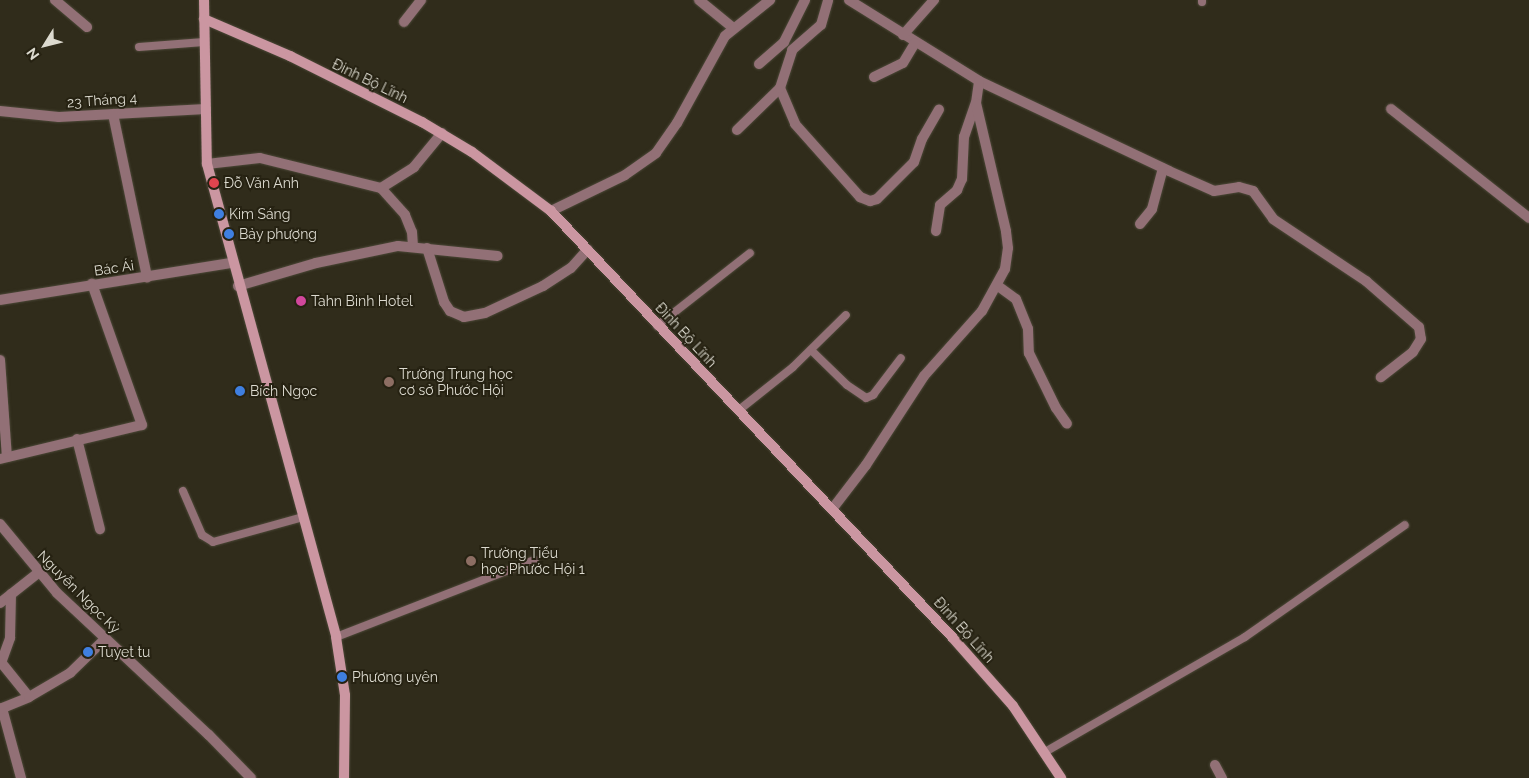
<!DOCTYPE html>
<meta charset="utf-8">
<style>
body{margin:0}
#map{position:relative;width:1529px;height:778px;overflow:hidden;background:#302c1b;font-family:Raleway,sans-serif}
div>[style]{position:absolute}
.roads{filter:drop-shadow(0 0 1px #4c4838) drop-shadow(0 0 1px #4c4838)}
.lane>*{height:8px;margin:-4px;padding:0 4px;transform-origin:4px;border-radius:4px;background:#927076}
.street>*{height:10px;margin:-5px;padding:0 5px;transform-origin:5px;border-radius:5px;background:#927076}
.secondary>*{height:10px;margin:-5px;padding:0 5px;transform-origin:5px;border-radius:5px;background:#cb96a1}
.dots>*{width:14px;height:14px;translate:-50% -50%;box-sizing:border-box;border:2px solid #262212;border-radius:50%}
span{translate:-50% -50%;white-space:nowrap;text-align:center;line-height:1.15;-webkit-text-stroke:4px #262212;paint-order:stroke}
.street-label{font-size:14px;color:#dcdacf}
.poi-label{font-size:14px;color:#dcdacf}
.left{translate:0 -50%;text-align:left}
.north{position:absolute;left:20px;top:20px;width:50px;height:50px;-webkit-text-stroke:4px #262212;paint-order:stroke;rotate:234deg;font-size:14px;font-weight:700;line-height:20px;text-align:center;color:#dcdacf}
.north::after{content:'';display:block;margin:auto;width:18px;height:22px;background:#dcdacf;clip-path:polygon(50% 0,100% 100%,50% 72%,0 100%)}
</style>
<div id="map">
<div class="roads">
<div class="lane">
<div style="left:1202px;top:2px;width:2px;rotate:-90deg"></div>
<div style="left:139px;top:47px;width:65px;rotate:-4.4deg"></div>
<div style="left:657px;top:326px;width:118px;rotate:-38.1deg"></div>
<div style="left:811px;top:350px;width:50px;rotate:44.2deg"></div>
<div style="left:847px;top:385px;width:23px;rotate:34deg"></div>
<div style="left:866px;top:398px;width:8px;rotate:-23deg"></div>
<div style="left:873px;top:395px;width:46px;rotate:-52.9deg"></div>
<div style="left:739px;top:410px;width:69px;rotate:-38.5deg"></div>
<div style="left:793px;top:367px;width:74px;rotate:-44.5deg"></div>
<div style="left:183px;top:491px;width:48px;rotate:66.6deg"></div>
<div style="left:202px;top:535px;width:13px;rotate:32deg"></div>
<div style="left:213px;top:542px;width:93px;rotate:-15.5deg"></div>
<div style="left:336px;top:637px;width:213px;rotate:-21.2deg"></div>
<div style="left:1045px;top:752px;width:231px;rotate:-29.9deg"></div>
<div style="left:1245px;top:637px;width:195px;rotate:-35deg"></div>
</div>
<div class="street">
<div style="left:55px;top:0;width:42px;rotate:40.2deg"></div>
<div style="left:699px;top:0;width:43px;rotate:39.3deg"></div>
<div style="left:849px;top:0;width:153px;rotate:31.9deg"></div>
<div style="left:979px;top:81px;width:210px;rotate:25.3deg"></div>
<div style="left:1169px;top:171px;width:49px;rotate:24deg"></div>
<div style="left:1214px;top:191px;width:25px;rotate:-9deg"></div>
<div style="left:1239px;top:187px;width:15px;rotate:16deg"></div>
<div style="left:1253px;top:191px;width:34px;rotate:54deg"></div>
<div style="left:1273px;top:219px;width:112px;rotate:33.7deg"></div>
<div style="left:1366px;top:281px;width:70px;rotate:41deg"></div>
<div style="left:1419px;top:327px;width:12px;rotate:81deg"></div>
<div style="left:1421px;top:339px;width:15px;rotate:122deg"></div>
<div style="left:1413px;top:352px;width:41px;rotate:142deg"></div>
<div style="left:404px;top:22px;width:28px;rotate:-52deg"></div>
<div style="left:903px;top:35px;width:47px;rotate:-48.5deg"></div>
<div style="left:759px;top:64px;width:33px;rotate:-41deg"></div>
<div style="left:784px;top:42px;width:47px;rotate:-63.4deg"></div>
<div style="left:874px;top:77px;width:32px;rotate:-26deg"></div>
<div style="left:903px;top:63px;width:23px;rotate:-59deg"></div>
<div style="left:780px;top:88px;width:39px;rotate:67deg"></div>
<div style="left:795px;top:124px;width:98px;rotate:48.3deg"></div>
<div style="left:860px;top:197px;width:11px;rotate:22deg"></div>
<div style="left:870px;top:201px;width:7px;rotate:-16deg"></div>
<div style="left:877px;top:199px;width:52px;rotate:-45deg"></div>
<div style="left:914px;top:162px;width:24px;rotate:-71deg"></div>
<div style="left:922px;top:139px;width:34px;rotate:-60deg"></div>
<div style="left:1391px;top:109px;width:176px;rotate:38.3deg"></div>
<div style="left:0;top:111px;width:59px;rotate:5.8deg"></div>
<div style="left:59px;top:117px;width:147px;rotate:-3.1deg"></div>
<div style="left:113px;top:114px;width:167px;rotate:78.2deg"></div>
<div style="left:737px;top:130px;width:60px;rotate:-44.3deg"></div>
<div style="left:780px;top:88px;width:40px;rotate:-72deg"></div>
<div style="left:792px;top:50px;width:38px;rotate:-41deg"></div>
<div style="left:821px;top:25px;width:26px;rotate:-74deg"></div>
<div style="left:207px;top:164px;width:53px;rotate:-6.5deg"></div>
<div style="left:260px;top:158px;width:125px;rotate:13.9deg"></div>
<div style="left:381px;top:188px;width:36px;rotate:48deg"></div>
<div style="left:405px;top:215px;width:18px;rotate:68deg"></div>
<div style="left:412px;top:232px;width:15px;rotate:86deg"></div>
<div style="left:381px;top:188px;width:39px;rotate:-32deg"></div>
<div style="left:414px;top:167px;width:44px;rotate:-50.5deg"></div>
<div style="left:551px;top:211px;width:82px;rotate:-25.9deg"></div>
<div style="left:625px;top:175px;width:38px;rotate:-35deg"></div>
<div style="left:656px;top:153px;width:37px;rotate:-55deg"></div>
<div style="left:677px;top:123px;width:99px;rotate:-61.1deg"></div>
<div style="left:725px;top:36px;width:58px;rotate:-38.7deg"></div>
<div style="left:1140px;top:224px;width:19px;rotate:-51deg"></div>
<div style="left:1152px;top:209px;width:42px;rotate:-75deg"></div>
<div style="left:936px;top:231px;width:26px;rotate:-81deg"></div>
<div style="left:940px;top:205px;width:23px;rotate:-41deg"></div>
<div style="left:957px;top:190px;width:12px;rotate:-66deg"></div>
<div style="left:962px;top:179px;width:42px;rotate:-87.3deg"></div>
<div style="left:964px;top:137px;width:36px;rotate:-71deg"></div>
<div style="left:976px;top:103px;width:22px;rotate:-82deg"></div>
<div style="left:427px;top:248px;width:57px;rotate:72.5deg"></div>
<div style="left:444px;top:302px;width:11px;rotate:56deg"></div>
<div style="left:450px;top:311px;width:15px;rotate:23deg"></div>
<div style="left:464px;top:317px;width:21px;rotate:-11deg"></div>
<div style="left:485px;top:313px;width:64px;rotate:-25deg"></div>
<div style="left:543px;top:286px;width:33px;rotate:-33deg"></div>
<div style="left:571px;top:268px;width:25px;rotate:-48deg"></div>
<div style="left:238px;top:286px;width:81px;rotate:-16.4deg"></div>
<div style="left:316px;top:263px;width:84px;rotate:-11.7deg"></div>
<div style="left:398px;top:246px;width:100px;rotate:5.7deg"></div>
<div style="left:998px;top:286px;width:22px;rotate:36deg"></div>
<div style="left:1016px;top:299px;width:32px;rotate:68deg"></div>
<div style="left:1028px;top:329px;width:24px;rotate:88deg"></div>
<div style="left:1029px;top:353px;width:61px;rotate:63.9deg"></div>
<div style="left:1056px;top:408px;width:19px;rotate:55deg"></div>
<div style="left:0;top:300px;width:235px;rotate:-9.1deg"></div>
<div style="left:0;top:360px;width:97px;rotate:85.9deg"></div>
<div style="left:77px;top:439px;width:93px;rotate:75.7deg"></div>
<div style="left:0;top:459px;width:146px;rotate:-13.5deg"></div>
<div style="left:142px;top:425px;width:150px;rotate:-109.5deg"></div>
<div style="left:833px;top:508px;width:54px;rotate:-52.5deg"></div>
<div style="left:866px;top:465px;width:106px;rotate:-56.9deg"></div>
<div style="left:924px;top:376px;width:87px;rotate:-48.3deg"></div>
<div style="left:982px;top:311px;width:48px;rotate:-61.3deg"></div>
<div style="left:1005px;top:269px;width:21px;rotate:-82deg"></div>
<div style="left:1008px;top:248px;width:17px;rotate:-97deg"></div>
<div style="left:1006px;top:231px;width:131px;rotate:-103.2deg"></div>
<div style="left:0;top:524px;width:89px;rotate:50.4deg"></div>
<div style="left:57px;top:593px;width:208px;rotate:43.1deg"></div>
<div style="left:209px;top:735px;width:60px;rotate:45.7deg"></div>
<div style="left:0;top:603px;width:48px;rotate:-38.3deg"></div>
<div style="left:0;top:661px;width:46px;rotate:51.1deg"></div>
<div style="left:1px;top:663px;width:27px;rotate:-70deg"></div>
<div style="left:10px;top:638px;width:44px;rotate:-88.7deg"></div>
<div style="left:2px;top:708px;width:73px;rotate:74.8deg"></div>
<div style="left:0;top:709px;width:31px;rotate:-22deg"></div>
<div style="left:29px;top:697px;width:48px;rotate:-30.3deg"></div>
<div style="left:70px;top:673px;width:49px;rotate:-44.2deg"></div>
<div style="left:1215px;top:765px;width:15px;rotate:62deg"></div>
</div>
<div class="secondary">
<div style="left:204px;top:0;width:164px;rotate:89deg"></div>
<div style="left:207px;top:164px;width:490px;rotate:74.7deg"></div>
<div style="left:336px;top:637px;width:59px;rotate:81.2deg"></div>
<div style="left:345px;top:695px;width:83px;rotate:90.7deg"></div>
<div style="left:204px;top:19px;width:94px;rotate:23.3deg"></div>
<div style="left:290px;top:56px;width:148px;rotate:26.6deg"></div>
<div style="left:422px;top:122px;width:58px;rotate:31deg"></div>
<div style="left:472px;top:152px;width:99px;rotate:36.8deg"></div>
<div style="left:551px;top:211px;width:585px;rotate:46.73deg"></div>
<div style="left:952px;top:637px;width:92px;rotate:48.5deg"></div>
<div style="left:1013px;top:706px;width:87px;rotate:56.3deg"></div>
</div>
</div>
<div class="dots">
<div style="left:214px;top:183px;background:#e0444e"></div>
<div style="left:219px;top:214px;background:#3f7fe0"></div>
<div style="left:229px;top:234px;background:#3f7fe0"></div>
<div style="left:301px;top:301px;background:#d1479c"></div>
<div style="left:389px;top:382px;background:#8d6e63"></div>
<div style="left:240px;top:391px;background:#3f7fe0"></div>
<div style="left:471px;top:561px;background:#8d6e63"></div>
<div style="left:88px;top:652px;background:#3f7fe0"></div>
<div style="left:342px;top:677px;background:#3f7fe0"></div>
</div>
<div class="street-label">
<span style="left:370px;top:81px;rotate:26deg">Đinh Bộ Lĩnh</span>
<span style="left:102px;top:100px;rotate:-4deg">23 Tháng 4</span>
<span style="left:114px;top:268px;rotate:-8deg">Bác Ái</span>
<span style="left:686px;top:335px;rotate:47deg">Đinh Bộ Lĩnh</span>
<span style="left:79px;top:592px;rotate:45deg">Nguyễn Ngọc Kỳ</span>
<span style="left:964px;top:630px;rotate:48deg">Đinh Bộ Lĩnh</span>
</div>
<div class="poi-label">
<span class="left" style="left:224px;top:183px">Đỗ Văn Anh</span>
<span class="left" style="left:229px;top:214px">Kim Sáng</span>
<span class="left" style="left:239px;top:234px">Bảy phượng</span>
<span class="left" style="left:311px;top:301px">Tahn Binh Hotel</span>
<span class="left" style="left:399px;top:382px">Trường Trung học<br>cơ sở Phước Hội</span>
<span class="left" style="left:250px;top:391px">Bích Ngọc</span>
<span class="left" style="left:481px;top:561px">Trường Tiểu<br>học Phước Hội 1</span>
<span class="left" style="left:98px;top:652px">Tuyet tu</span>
<span class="left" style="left:352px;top:677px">Phương uyên</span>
</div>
<div class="north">N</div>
</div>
